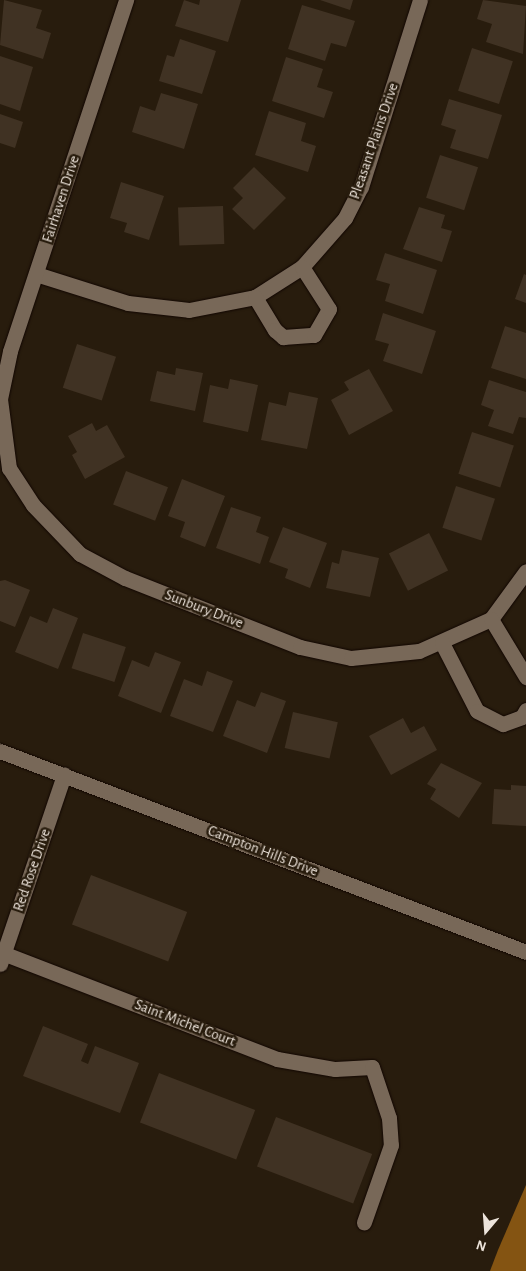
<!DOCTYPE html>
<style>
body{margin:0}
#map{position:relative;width:526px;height:1271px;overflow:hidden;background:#281c0d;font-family:"Alegreya Sans",sans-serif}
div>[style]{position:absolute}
.water>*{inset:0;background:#845412}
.building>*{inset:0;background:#403223;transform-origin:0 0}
.roads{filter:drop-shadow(0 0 1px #110600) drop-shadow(0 0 1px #110600)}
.minor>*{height:15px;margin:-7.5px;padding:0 7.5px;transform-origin:7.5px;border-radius:7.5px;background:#786858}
span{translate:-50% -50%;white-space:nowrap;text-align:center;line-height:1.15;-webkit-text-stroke:5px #281c0d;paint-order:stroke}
.street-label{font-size:15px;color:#ede4db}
.north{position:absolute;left:461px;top:1206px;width:50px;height:50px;-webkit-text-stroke:4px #281c0d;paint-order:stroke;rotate:198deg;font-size:14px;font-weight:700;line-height:20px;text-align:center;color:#ede4db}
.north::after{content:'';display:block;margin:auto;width:18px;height:22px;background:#ede4db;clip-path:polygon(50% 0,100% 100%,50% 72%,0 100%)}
</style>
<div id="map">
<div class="water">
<div style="clip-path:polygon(526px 1185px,526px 1271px,490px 1271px,498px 1250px)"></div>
</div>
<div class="building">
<div style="clip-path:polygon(4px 0,42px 10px,36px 28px,51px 33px,43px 59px,0 45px)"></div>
<div style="clip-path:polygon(184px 0,199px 5px,200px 0,241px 0,228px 42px,175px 26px)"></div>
<div style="clip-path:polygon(320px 0,353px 0,350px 10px)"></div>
<div style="clip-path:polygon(483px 0,526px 6px,523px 54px,486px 42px,492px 24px,477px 19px)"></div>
<div style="clip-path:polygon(302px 5px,355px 21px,346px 47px,331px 43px,325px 61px,288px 49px)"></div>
<div style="clip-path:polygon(180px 39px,216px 51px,202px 94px,159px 81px,167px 55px,174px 57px)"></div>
<div style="left:472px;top:48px;width:43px;height:45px;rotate:18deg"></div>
<div style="clip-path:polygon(0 56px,33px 67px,20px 111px,0 104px)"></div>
<div style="clip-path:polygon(286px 57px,323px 69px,317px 87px,333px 92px,324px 118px,272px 101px)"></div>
<div style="clip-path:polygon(161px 93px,198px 104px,184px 149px,132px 132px,140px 106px,155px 111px)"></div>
<div style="clip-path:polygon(449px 99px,502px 115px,488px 159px,450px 148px,456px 130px,441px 125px)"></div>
<div style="clip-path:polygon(269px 111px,306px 123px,301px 141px,316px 146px,308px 172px,255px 155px)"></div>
<div style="clip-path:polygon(0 114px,23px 122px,15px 148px,0 143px)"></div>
<div style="left:440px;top:155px;width:40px;height:45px;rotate:18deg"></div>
<div style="clip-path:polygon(254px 167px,286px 198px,254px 230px,232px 209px,243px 198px,233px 188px)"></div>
<div style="clip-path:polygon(121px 182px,164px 196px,149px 240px,124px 232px,127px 223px,110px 218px)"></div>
<div style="left:223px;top:206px;width:38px;height:45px;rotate:88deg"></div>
<div style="clip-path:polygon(419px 207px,445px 215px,441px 228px,452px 231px,442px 262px,403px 249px)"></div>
<div style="clip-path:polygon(385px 253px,437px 270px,423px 314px,385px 301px,390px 284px,376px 280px)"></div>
<div style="clip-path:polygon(524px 274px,526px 275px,526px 303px,515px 299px)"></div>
<div style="clip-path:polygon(383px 313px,436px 331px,422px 374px,383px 361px,389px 344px,375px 340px)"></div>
<div style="clip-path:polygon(505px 326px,526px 333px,526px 379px,491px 368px)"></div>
<div style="left:77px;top:344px;width:41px;height:46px;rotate:18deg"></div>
<div style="clip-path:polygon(176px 368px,203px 373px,195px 411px,150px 401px,157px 371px,175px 375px)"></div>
<div style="clip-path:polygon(369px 369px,393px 411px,349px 435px,331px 400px,349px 390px,344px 382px)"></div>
<div style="clip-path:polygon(230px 379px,258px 385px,248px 432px,203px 422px,210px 385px,228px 389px)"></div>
<div style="clip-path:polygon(489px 380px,526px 392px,526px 418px,519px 417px,513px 434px,488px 426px,494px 410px,481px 405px)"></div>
<div style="clip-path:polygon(289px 392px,318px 398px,307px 449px,261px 440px,269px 402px,286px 406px)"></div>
<div style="clip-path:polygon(92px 423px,96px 431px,107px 425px,125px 457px,85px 479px,72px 455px,77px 452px,68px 436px)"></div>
<div style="left:472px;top:432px;width:44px;height:44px;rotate:18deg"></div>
<div style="left:126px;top:471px;width:45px;height:36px;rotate:21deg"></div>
<div style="clip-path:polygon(182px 479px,225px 496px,205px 547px,180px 537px,185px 522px,168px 516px)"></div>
<div style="left:456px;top:486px;width:41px;height:44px;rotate:18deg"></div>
<div style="clip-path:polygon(231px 507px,261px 517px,256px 532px,269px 537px,260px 564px,216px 548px)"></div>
<div style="clip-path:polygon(283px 527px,327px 543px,310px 588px,285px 578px,288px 569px,269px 562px)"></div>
<div style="left:429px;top:533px;width:42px;height:45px;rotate:63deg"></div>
<div style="clip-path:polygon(342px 550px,379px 558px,370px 597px,326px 588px,332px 562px,339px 564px)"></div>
<div style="clip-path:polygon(5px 580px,30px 590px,15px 627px,0 621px,0 581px)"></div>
<div style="clip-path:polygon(53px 608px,78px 618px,58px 669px,15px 652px,30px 616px,47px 623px)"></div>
<div style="left:83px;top:633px;width:45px;height:37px;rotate:18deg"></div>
<div style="clip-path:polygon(155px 652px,181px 662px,161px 713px,118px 696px,132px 660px,149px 667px)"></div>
<div style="clip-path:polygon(207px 671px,233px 681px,213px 732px,170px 716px,184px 679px,202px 686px)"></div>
<div style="clip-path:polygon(261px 692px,286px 701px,267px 753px,223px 736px,237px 700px,255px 707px)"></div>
<div style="left:293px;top:712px;width:46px;height:37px;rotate:13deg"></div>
<div style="clip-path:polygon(403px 718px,411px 733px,424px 726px,437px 750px,391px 775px,369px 736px)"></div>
<div style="clip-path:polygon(441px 763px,482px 783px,459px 818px,430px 799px,436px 789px,427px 784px)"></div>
<div style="clip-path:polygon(511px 785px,526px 786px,526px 826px,492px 824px,494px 789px,511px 790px)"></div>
<div style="left:91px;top:875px;width:103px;height:53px;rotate:21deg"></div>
<div style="clip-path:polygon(43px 1026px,88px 1044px,81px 1061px,88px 1064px,95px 1046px,139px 1063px,120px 1113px,23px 1076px)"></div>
<div style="left:159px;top:1073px;width:103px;height:53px;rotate:21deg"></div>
<div style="left:276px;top:1117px;width:103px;height:53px;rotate:21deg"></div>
</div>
<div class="roads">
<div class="minor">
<div style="left:36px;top:274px;width:96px;rotate:17.5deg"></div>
<div style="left:128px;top:303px;width:61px;rotate:6.5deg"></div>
<div style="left:189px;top:310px;width:67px;rotate:-11.1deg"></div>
<div style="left:255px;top:297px;width:56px;rotate:-32.6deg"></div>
<div style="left:302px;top:267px;width:65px;rotate:-48.7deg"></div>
<div style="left:345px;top:218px;width:35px;rotate:-63deg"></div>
<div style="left:361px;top:187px;width:196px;rotate:-72.5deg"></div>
<div style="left:255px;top:297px;width:39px;rotate:59deg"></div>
<div style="left:275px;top:330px;width:11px;rotate:41deg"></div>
<div style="left:283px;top:337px;width:31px;rotate:-4deg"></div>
<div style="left:314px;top:335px;width:30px;rotate:-60deg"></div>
<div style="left:329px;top:309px;width:50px;rotate:-122.7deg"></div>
<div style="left:0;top:399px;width:70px;rotate:82.6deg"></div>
<div style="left:9px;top:468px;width:44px;rotate:57deg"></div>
<div style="left:33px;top:505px;width:68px;rotate:46.2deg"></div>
<div style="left:80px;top:554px;width:51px;rotate:28.1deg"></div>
<div style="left:125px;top:578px;width:188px;rotate:21.5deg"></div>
<div style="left:300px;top:647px;width:52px;rotate:12.2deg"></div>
<div style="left:351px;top:658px;width:68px;rotate:-5.9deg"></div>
<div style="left:419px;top:651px;width:79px;rotate:-24deg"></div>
<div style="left:491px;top:619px;width:59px;rotate:-53.9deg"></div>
<div style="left:0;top:399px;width:49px;rotate:-78.2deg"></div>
<div style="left:10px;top:351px;width:370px;rotate:-71.7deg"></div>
<div style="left:491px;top:619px;width:68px;rotate:58.9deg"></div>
<div style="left:442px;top:643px;width:76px;rotate:62.8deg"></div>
<div style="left:477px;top:711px;width:29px;rotate:27deg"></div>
<div style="left:503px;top:724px;width:20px;rotate:-20deg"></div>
<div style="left:522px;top:717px;width:8px;rotate:-60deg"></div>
<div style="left:0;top:751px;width:563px;rotate:20.91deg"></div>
<div style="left:0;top:952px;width:297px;rotate:21.1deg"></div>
<div style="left:277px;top:1059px;width:59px;rotate:9.8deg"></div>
<div style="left:335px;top:1069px;width:37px;rotate:-3deg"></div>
<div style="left:372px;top:1067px;width:54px;rotate:71.6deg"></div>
<div style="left:389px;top:1118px;width:27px;rotate:86deg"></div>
<div style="left:391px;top:1145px;width:82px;rotate:109.3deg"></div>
<div style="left:0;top:964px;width:200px;rotate:-71.3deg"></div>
</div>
</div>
<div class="street-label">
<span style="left:374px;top:141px;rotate:-71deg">Pleasant Plains Drive</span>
<span style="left:61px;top:199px;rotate:-72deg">Fairhaven Drive</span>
<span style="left:204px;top:609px;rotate:21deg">Sunbury Drive</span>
<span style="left:263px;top:851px;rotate:21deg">Campton Hills Drive</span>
<span style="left:32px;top:870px;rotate:-71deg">Red Rose Drive</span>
<span style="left:185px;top:1023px;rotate:21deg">Saint Michel Court</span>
</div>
<div class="north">N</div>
</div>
